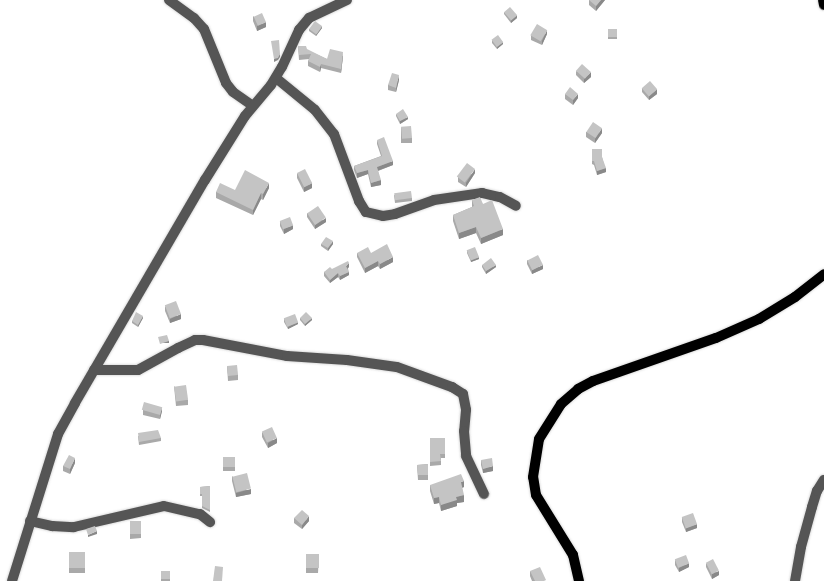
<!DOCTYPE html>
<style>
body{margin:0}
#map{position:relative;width:824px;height:581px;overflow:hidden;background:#fff;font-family:Lato,sans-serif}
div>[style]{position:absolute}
.roads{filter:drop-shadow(0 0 1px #dbdbdb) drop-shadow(0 0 1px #dbdbdb)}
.minor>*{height:10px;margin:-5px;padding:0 5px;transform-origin:5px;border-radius:5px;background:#555}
.major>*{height:10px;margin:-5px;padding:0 5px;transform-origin:5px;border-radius:5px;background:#000}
.wall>*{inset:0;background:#a9a9a9;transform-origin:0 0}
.shaded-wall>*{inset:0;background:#898989;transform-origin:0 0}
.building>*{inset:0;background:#c4c4c4;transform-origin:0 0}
span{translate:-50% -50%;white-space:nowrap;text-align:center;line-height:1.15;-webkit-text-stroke:4px #fff;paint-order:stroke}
</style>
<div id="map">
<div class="roads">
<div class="minor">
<div style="left:169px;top:0;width:31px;rotate:36deg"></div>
<div style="left:194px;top:18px;width:15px;rotate:48deg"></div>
<div style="left:204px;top:29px;width:58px;rotate:67.8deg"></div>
<div style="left:226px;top:83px;width:11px;rotate:52deg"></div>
<div style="left:233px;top:92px;width:24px;rotate:35deg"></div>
<div style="left:276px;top:78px;width:50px;rotate:39.4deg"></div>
<div style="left:315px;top:110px;width:31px;rotate:52deg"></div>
<div style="left:334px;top:134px;width:72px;rotate:69.5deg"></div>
<div style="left:359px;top:201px;width:13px;rotate:58deg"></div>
<div style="left:366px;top:212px;width:17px;rotate:13deg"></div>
<div style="left:383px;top:216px;width:12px;rotate:-9deg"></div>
<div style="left:395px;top:214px;width:41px;rotate:-19.7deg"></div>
<div style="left:434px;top:200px;width:49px;rotate:-8.3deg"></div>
<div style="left:482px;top:193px;width:18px;rotate:13deg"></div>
<div style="left:500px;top:197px;width:18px;rotate:29deg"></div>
<div style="left:94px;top:370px;width:44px"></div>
<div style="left:138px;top:370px;width:46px;rotate:-28.8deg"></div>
<div style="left:178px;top:348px;width:19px;rotate:-25deg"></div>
<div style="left:195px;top:340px;width:8px"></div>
<div style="left:203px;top:340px;width:86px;rotate:10.8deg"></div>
<div style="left:287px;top:356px;width:60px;rotate:3.8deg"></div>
<div style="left:347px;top:360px;width:50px;rotate:8deg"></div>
<div style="left:397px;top:367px;width:59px;rotate:20deg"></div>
<div style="left:452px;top:387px;width:13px;rotate:32deg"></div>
<div style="left:463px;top:394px;width:16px;rotate:79deg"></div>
<div style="left:466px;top:410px;width:21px;rotate:95deg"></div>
<div style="left:464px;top:431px;width:25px;rotate:85deg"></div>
<div style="left:466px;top:456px;width:42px;rotate:64.7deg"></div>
<div style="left:30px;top:521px;width:23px;rotate:13deg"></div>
<div style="left:52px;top:526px;width:22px;rotate:3deg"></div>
<div style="left:74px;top:527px;width:92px;rotate:-13.1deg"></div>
<div style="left:164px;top:506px;width:37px;rotate:13deg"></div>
<div style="left:200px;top:514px;width:13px;rotate:39deg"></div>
<div style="left:12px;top:581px;width:154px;rotate:-72.6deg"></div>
<div style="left:58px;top:434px;width:35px;rotate:-61deg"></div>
<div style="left:75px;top:403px;width:258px;rotate:-59.8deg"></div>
<div style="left:205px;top:180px;width:75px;rotate:-58deg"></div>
<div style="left:245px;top:116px;width:40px;rotate:-50deg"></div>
<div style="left:271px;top:85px;width:21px;rotate:-59deg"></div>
<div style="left:282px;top:67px;width:41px;rotate:-65.3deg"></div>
<div style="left:299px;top:30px;width:16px;rotate:-50deg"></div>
<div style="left:309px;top:18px;width:42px;rotate:-25.3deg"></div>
<div style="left:795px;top:581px;width:35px;rotate:-80deg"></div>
<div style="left:801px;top:547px;width:41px;rotate:-74.6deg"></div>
<div style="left:812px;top:507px;width:17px;rotate:-73deg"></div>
<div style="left:817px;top:491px;width:13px;rotate:-58deg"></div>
</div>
<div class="major">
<div style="left:823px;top:0;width:5px;rotate:79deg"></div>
<div style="left:579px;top:581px;width:27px;rotate:-103deg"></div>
<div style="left:573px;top:555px;width:70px;rotate:-121.7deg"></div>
<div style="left:536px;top:495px;width:18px;rotate:-99deg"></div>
<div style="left:533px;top:477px;width:38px;rotate:-81deg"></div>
<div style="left:539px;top:439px;width:41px;rotate:-57.8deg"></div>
<div style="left:561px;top:404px;width:23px;rotate:-41deg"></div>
<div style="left:578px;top:389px;width:17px;rotate:-28deg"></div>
<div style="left:593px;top:381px;width:130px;rotate:-19.3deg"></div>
<div style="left:716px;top:338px;width:47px;rotate:-23.8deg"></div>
<div style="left:759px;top:319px;width:42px;rotate:-31.4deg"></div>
<div style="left:795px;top:297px;width:37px;rotate:-38deg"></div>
</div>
</div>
<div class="wall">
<div style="clip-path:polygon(589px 0,605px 0,596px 11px,589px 5px)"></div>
<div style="clip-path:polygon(504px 12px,517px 18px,511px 23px,504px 14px)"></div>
<div style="clip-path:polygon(253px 16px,266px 27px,257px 31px,253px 21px)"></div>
<div style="clip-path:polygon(322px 28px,316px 36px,309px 31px,309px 29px)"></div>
<div style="left:608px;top:29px;width:9px;height:10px"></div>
<div style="clip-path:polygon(547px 34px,542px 45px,531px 40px,531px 35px)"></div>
<div style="clip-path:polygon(492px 40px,503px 44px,497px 49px,492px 43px)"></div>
<div style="clip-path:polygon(298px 46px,327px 59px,343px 56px,341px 73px,321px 68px,320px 72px,308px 66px,308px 61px,309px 59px,299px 60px)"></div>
<div style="clip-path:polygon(576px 71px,591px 77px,584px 83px,576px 75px)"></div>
<div style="clip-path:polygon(399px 80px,396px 92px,388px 90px,388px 85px)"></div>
<div style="clip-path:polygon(642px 88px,657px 94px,649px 100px,642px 92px)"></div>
<div style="clip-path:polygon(565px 94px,578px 98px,573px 105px,565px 99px)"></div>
<div style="clip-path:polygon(396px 114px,408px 119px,400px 124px,396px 116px)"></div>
<div style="clip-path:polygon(401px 127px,412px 138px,412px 143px,401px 143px)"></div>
<div style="clip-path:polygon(586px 132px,602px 133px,595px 143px,586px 137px)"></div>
<div style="clip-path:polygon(377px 140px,393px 165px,378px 171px,381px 185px,371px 187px,368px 174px,357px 178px,354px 170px,354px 166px,381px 156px,377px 144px)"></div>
<div style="clip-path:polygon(592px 149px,602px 157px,606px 172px,597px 175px,594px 165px,592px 164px)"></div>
<div style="clip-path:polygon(297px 173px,312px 188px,304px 192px,297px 178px)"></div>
<div style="clip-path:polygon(475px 173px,466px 187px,458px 182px,458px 177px)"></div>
<div style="clip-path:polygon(269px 188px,263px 200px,261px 199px,253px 215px,216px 198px,216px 192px,235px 190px)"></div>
<div style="clip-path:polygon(394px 195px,412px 198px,412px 201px,395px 203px)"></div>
<div style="clip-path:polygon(472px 200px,483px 204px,503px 235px,481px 244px,476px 233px,459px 239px,453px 221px,453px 215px,472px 207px)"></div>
<div style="clip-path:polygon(307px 213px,326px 222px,315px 229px,307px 217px)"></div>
<div style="clip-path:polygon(280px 221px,293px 229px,284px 234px,280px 226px)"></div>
<div style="clip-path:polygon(321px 244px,333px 244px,328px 251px,321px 246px)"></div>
<div style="clip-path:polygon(467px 250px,479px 259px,471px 262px,467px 253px)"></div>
<div style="clip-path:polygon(357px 253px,371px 253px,393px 262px,380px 269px,378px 266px,365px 273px,357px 257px)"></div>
<div style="clip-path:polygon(527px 260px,543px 269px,532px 274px,527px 264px)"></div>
<div style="clip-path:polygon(482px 265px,496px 267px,486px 274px,482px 267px)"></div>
<div style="clip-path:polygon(349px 267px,348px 268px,349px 275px,340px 280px,338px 277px,330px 283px,324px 276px,324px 272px,332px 269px)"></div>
<div style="clip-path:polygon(165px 306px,181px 319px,170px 323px,165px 311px)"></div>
<div style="clip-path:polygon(143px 318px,138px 327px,132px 323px,132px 321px)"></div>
<div style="clip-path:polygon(300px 318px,312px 320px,305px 326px,300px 320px)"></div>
<div style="clip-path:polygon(284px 319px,298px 324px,288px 329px,284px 322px)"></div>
<div style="clip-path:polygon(227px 366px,238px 375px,238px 380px,228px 381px)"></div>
<div style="clip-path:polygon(174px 386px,188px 400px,188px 405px,176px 406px)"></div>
<div style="clip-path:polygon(143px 410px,162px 411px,160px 419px,143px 415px)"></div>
<div style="clip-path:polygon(262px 432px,277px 443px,268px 448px,262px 437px)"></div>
<div style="clip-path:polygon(138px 436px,161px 438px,161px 441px,139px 445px)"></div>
<div style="clip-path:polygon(430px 438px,445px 438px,445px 458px,441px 458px,441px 465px,430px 466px)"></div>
<div style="left:223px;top:457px;width:12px;height:14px"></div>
<div style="clip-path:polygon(481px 460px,493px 471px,483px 473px,481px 465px)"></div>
<div style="clip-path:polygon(75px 463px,70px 474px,63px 471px,63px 466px)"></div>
<div style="clip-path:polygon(428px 464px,428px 480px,418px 480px,417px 465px)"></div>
<div style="clip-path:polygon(232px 476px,251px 494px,236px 497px,232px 481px)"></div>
<div style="clip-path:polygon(430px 485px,464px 487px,462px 488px,464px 502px,457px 503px,457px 506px,441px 511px,439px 503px,434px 504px,430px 491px)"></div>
<div style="clip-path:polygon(210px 486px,210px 512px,202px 508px,202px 496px,200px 496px,200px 487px)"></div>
<div style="clip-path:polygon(682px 517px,697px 528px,686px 532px,682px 522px)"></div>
<div style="clip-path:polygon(294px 518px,309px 521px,302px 529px,294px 523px)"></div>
<div style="clip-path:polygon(130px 522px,141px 534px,141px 538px,130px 539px)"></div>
<div style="left:69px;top:552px;width:16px;height:21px"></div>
<div style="clip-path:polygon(319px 554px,318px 573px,306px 573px,306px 568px)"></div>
<div style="clip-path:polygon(675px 560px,689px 567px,679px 572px,675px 565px)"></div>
<div style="clip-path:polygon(706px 563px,719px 575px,712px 579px,706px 567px)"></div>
<div style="clip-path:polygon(170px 571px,170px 581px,161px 581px,161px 579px)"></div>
<div style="clip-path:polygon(530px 571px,544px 581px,532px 581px,530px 576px)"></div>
</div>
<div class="shaded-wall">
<div style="clip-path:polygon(601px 0,605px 0,596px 11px,596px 6px)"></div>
<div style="clip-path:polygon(517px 15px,517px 18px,511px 23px,511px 20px)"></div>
<div style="clip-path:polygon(266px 22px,266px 27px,257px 31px,257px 26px)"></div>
<div style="clip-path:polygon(322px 26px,322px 28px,316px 36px,316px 34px)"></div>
<div style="clip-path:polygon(547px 30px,547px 34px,542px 45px,542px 41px)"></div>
<div style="clip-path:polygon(503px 42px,503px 44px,497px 49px,497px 47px)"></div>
<div style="clip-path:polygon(343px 52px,343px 56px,341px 73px,341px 69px)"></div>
<div style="clip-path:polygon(280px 54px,280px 57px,278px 60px,274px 62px,274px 59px)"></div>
<div style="clip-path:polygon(321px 64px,321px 68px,320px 72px,320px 67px)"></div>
<div style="clip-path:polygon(591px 72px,591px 77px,584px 83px,584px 79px)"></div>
<div style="clip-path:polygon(399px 75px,399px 80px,396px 92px,396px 88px)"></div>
<div style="clip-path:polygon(657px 89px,657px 94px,649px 100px,649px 96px)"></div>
<div style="clip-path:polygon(578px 94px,578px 98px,573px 105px,573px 100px)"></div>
<div style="clip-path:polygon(408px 117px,408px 119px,400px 124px,400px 121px)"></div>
<div style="clip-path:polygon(602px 128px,602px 133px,595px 143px,595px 139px)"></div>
<div style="clip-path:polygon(393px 161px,393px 165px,377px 171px,377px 167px)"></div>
<div style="clip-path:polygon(606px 168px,606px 172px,597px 175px,597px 171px)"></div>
<div style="clip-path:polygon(475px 169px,475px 173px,466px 187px,466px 183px)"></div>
<div style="clip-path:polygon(368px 170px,368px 174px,357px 178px,357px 173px)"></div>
<div style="clip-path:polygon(381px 180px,381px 185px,371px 187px,371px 183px)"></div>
<div style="clip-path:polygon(269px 183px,269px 188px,263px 200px,263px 194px)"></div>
<div style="clip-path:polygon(312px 183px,312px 188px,304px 192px,304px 187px)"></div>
<div style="clip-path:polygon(261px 193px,261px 199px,253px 215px,253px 210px)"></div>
<div style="clip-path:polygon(326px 218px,326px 222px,315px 229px,315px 225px)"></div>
<div style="clip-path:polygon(293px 225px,293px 229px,284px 234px,284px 229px)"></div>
<div style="clip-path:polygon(476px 227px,476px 233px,459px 239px,459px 233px)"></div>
<div style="clip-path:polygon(503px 229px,503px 235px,481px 244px,481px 238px)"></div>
<div style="clip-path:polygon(333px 241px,333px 244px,328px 251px,328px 248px)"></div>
<div style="clip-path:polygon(393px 257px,393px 262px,380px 269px,380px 264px)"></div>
<div style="clip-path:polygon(479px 257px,479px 259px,471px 262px,471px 260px)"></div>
<div style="clip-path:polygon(378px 261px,378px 266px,365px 273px,365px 268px)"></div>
<div style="clip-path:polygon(349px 263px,349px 267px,346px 270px,346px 266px)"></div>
<div style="clip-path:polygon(496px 265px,496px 267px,486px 274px,486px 271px)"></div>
<div style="clip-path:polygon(543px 265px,543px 269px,532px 274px,532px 270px)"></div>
<div style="clip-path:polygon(349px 272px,349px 275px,340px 280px,340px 276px)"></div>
<div style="clip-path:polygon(338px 273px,338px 277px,330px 283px,330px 280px)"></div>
<div style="clip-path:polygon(181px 314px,181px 319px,170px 323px,170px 319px)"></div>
<div style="clip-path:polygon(143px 316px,143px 318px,138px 327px,138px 325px)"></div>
<div style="clip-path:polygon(312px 318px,312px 320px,305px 326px,305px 324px)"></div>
<div style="clip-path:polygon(298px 322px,298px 324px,288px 329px,288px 327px)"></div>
<div style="left:169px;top:341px;width:2px;height:9px;rotate:90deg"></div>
<div style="clip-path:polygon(162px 407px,162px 411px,160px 419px,160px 415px)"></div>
<div style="clip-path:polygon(277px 438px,277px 443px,268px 448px,268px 443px)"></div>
<div style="clip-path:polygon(75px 458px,75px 463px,70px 474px,70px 469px)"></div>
<div style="clip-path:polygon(493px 466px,493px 471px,483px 473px,483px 469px)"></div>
<div style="clip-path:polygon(464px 481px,464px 487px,461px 488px,461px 482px)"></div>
<div style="clip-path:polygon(251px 489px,251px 494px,236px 497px,236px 493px)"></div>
<div style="clip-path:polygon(464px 495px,464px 502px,457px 503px,457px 506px,441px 511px,441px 505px,456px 497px)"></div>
<div style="clip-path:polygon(439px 497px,439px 503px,434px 504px,434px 498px)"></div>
<div style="clip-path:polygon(309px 516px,309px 521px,302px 529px,302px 525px)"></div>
<div style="clip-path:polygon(697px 524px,697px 528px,686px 532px,686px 528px)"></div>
<div style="clip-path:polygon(97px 531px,97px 534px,88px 537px,88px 535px)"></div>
<div style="clip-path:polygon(689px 563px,689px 567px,679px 572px,679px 568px)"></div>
<div style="clip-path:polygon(719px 571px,719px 575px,712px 579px,712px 574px)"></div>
</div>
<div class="building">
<div style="clip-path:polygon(589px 0,601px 0,596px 6px)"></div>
<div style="left:510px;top:7px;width:11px;height:8px;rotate:49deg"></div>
<div style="left:262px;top:13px;width:10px;height:9px;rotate:66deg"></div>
<div style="left:315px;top:21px;width:9px;height:10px;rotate:36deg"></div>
<div style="left:537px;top:24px;width:12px;height:13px;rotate:31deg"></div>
<div style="left:608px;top:29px;width:9px;height:8px"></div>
<div style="left:498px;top:35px;width:9px;height:8px;rotate:54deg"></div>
<div style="clip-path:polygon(279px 40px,280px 54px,278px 58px,274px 59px,271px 41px)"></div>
<div style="clip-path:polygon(298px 46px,306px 46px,307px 49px,327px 59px,330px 49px,343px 52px,341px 69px,321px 64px,320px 67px,308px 61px,311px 54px,299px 55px)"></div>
<div style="left:582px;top:64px;width:12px;height:9px;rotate:42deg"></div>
<div style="clip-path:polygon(392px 73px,399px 75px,396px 88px,388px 85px)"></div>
<div style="left:650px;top:81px;width:11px;height:11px;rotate:49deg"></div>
<div style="clip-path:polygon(570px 87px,578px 94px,573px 100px,565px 94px)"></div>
<div style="clip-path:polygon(403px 109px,408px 117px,400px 121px,396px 114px)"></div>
<div style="left:593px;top:122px;width:11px;height:12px;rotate:34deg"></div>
<div style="left:411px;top:126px;width:12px;height:10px;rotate:85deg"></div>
<div style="clip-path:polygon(384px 137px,393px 161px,377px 167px,381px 180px,371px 183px,368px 170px,357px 173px,354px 166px,382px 156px,377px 140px)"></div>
<div style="clip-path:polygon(592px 149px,602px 149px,602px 157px,606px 168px,597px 171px,594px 161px,592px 161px)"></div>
<div style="left:467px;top:163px;width:10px;height:17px;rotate:37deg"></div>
<div style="left:305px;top:169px;width:16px;height:9px;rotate:63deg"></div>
<div style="clip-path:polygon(245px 170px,269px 183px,263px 194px,261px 193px,253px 210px,216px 192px,220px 183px,235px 190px)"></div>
<div style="left:411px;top:191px;width:7px;height:17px;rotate:82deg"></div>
<div style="clip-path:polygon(480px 197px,483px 204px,492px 200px,503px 229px,481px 238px,476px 227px,459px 233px,453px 215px,474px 206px,472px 200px)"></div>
<div style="left:318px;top:206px;width:14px;height:13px;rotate:56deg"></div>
<div style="left:290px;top:217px;width:9px;height:11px;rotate:69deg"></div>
<div style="clip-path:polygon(326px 237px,333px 241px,328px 248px,321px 244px)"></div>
<div style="clip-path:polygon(387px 244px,393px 257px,380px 264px,378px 261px,365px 268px,357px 253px,368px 247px,371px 253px)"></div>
<div style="left:475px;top:247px;width:11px;height:9px;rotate:68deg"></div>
<div style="left:538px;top:255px;width:11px;height:12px;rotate:63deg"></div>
<div style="clip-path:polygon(491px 258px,496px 265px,486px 271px,482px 265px)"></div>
<div style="clip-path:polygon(348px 261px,349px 263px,346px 266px,349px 272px,340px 276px,338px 273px,330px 280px,324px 272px,330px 267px,332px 269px)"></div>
<div style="left:176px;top:301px;width:14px;height:12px;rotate:69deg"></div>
<div style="clip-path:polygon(136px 312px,143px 316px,138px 325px,132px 321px)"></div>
<div style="clip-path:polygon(306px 312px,312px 318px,305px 324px,300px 318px)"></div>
<div style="left:295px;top:314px;width:9px;height:12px;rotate:69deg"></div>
<div style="clip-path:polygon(167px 335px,169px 341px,160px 344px,158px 337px)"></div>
<div style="left:237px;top:365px;width:10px;height:10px;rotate:84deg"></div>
<div style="left:186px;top:385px;width:15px;height:12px;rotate:82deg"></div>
<div style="left:144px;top:402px;width:19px;height:8px;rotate:16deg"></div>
<div style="left:272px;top:427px;width:12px;height:11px;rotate:66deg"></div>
<div style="clip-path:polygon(158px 430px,161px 438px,139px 442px,138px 433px)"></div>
<div style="clip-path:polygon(430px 438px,445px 438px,445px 454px,440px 454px,441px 461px,430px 462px)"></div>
<div style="clip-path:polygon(69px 455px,75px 458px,70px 469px,63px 466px)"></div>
<div style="left:223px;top:457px;width:12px;height:10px"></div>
<div style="clip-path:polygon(492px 458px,493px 466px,483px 469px,481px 460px)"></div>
<div style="clip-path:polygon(428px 464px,428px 475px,418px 475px,417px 465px)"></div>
<div style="left:247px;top:473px;width:16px;height:15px;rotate:76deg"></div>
<div style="clip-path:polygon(461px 474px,464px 481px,461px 482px,464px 495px,456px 497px,457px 500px,441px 505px,439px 497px,434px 498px,430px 485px)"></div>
<div style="clip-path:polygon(210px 486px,210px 510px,202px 506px,202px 494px,200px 494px,200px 487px)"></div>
<div style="clip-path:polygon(302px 510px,309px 516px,302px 525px,294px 518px)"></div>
<div style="left:693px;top:513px;width:12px;height:12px;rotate:70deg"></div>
<div style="left:141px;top:521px;width:13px;height:11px;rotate:90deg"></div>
<div style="clip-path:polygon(95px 526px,97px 531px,88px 535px,86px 529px)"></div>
<div style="left:69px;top:552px;width:16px;height:16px"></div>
<div style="left:306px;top:554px;width:13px;height:14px"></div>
<div style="left:686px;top:555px;width:9px;height:12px;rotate:69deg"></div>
<div style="left:713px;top:559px;width:13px;height:8px;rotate:63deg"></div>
<div style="clip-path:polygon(215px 566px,223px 567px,222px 581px,213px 581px)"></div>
<div style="clip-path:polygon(540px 567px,546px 580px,544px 581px,535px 581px,530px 571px)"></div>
<div style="left:161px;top:571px;width:9px;height:8px"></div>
</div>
</div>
